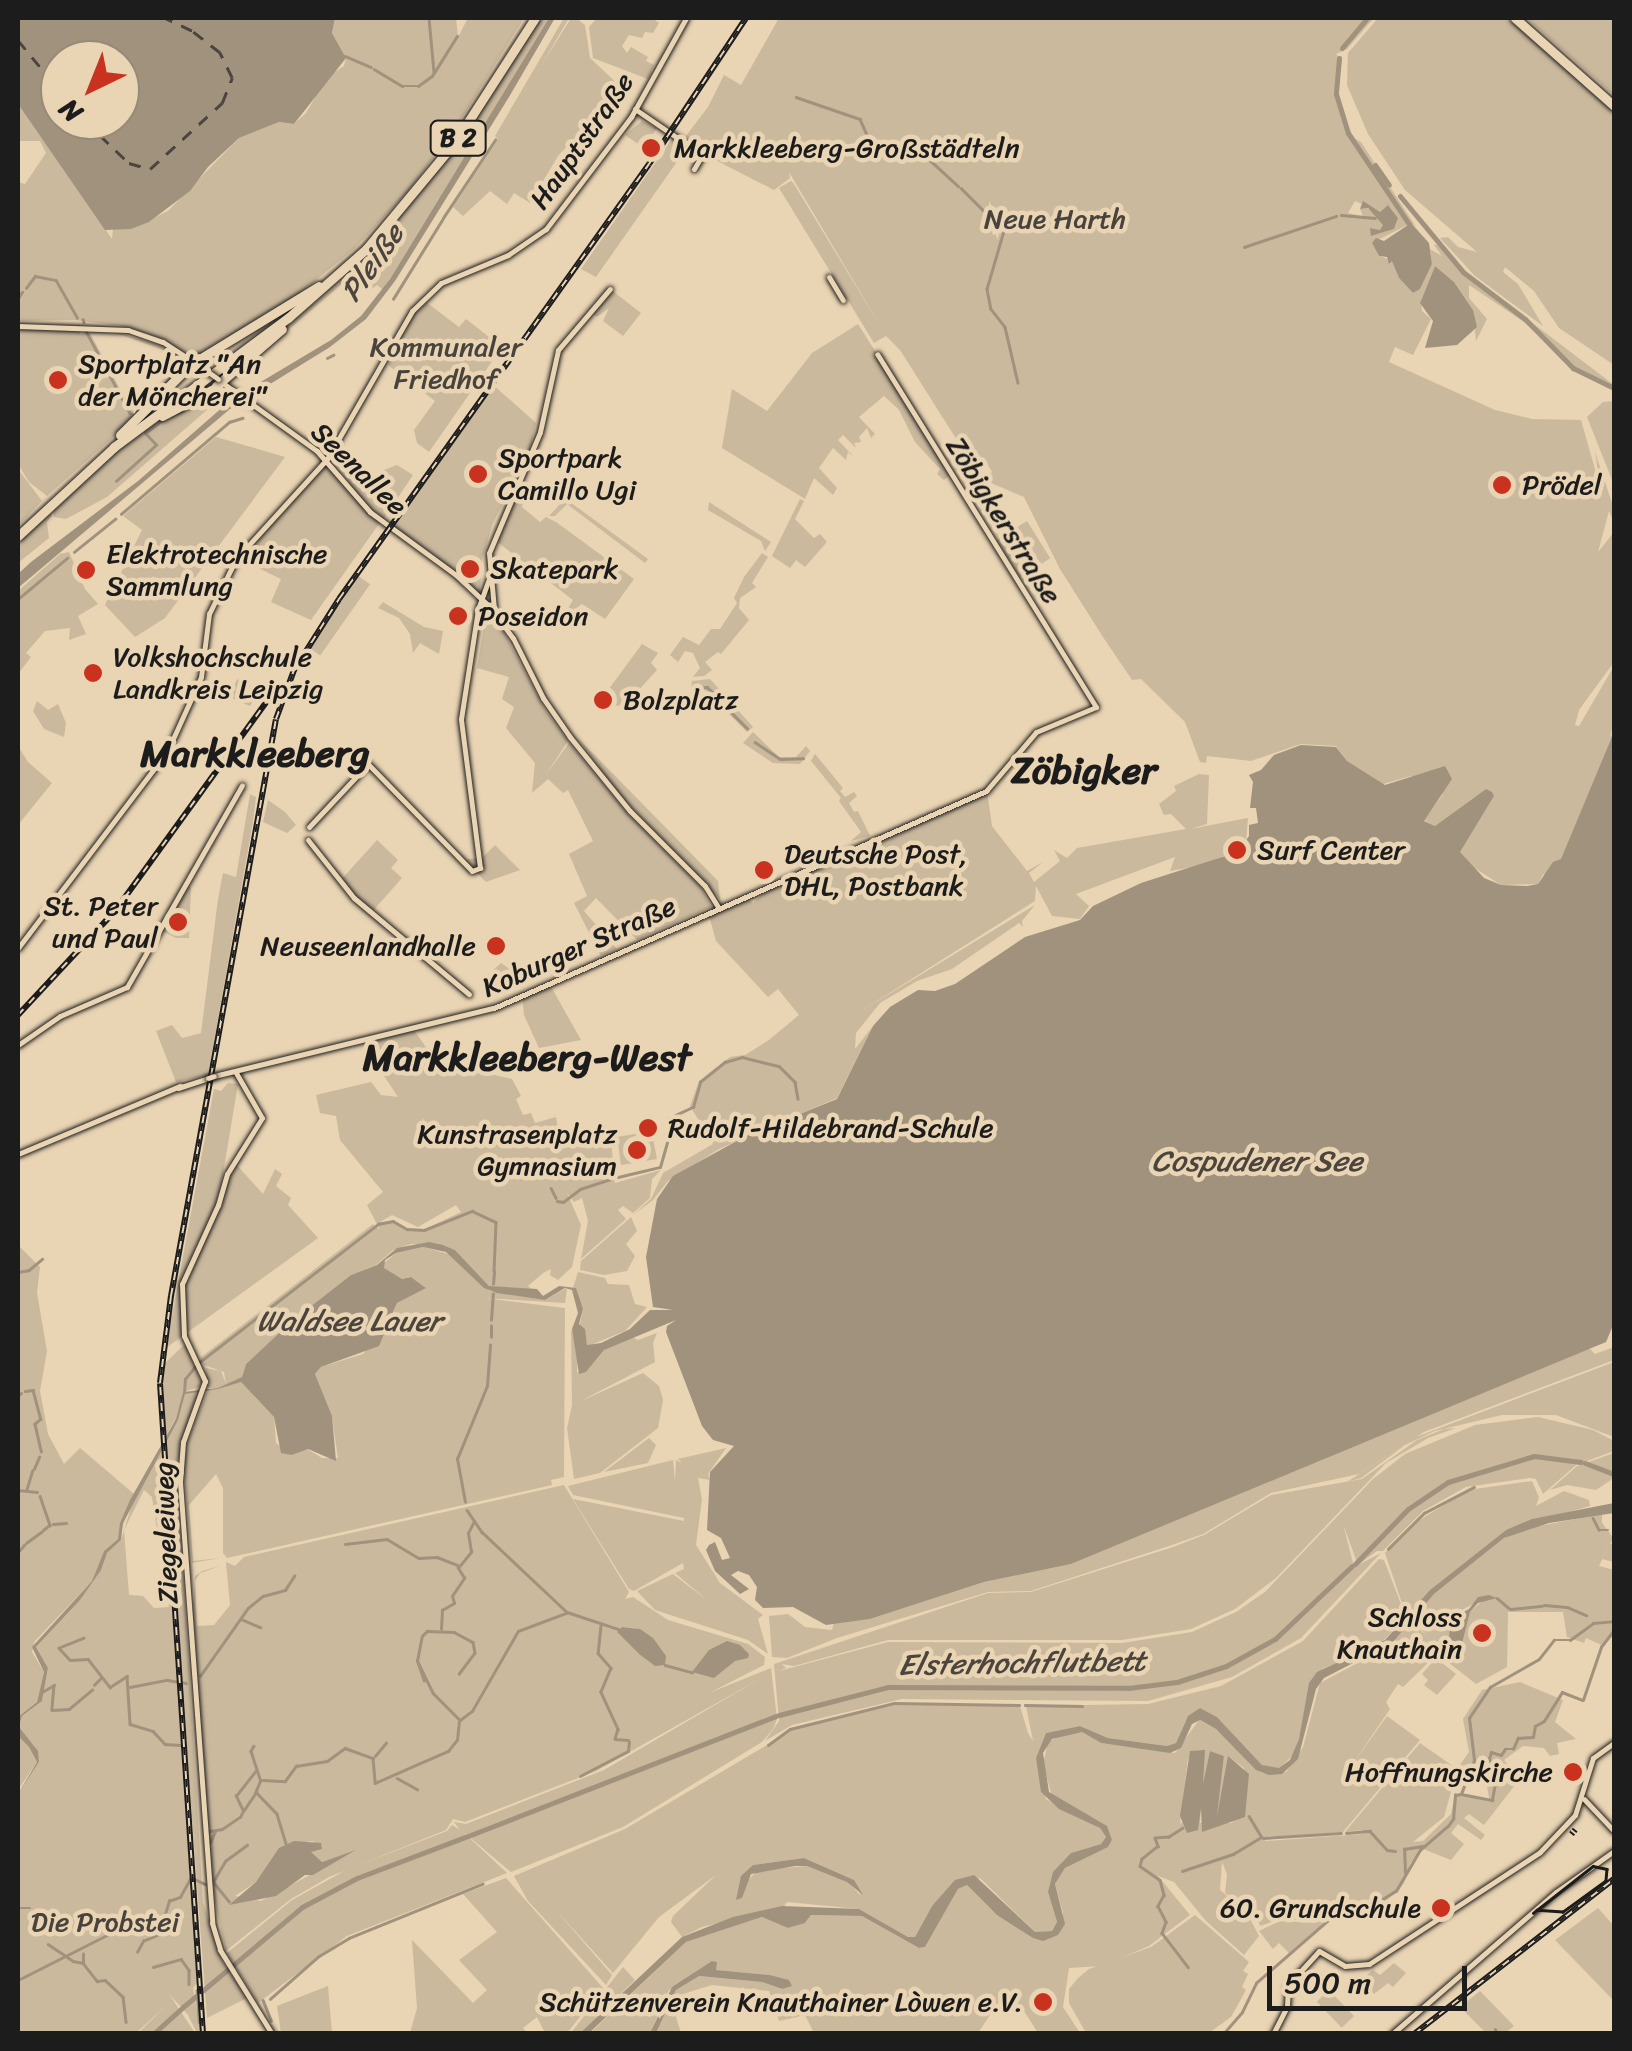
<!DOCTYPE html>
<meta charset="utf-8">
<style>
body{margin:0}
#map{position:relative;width:1632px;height:2051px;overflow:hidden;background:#e9d4b3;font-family:Sriracha,sans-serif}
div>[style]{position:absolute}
.green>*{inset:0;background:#cbb99d;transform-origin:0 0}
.water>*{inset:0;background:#a1927e}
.stream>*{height:2.5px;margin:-1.25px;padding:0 1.25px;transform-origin:1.25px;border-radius:1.25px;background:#a1927e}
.canal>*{height:5px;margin:-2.5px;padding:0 2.5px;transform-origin:2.5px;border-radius:2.5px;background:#a1927e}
.ferry>*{height:2.5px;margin-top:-1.25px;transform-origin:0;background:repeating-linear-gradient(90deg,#4b453e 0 12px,transparent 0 22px)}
.roads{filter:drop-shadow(0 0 2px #1c1c1c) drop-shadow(0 0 2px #1c1c1c)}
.secondary>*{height:5px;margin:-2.5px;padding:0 2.5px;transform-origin:2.5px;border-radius:2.5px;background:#e9d4b3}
.highway>*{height:9px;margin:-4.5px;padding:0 4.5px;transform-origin:4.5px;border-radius:4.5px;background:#e9d4b3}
.tram>*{height:2.5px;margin:-1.25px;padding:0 1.25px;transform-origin:1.25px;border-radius:1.25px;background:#1c1c1c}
.rail>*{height:6px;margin-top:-3px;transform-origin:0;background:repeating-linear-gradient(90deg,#e9d4b3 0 8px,#1c1c1c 0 16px);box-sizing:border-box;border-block:2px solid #1c1c1c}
.bridges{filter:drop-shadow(0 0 2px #1c1c1c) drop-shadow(0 0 2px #1c1c1c)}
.secondary-bridge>*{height:5px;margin:-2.5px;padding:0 2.5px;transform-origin:2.5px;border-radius:2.5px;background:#e9d4b3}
.dots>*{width:28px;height:28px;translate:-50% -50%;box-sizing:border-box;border:5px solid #e9d4b3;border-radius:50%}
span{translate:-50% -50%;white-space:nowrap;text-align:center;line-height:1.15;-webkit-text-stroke:9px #e9d4b3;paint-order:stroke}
.shield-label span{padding:2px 8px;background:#e9d4b3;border:2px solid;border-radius:8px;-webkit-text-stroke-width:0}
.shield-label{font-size:25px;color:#1c1c1c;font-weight:700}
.street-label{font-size:28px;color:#1c1c1c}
.poi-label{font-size:28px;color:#1c1c1c}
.left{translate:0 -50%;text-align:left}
.right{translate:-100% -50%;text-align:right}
.park-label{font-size:28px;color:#48433c}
.water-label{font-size:30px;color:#4b453e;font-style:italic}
.district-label{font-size:38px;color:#1c1c1c;font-weight:700}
.frame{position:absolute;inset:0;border:20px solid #1c1c1c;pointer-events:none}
.north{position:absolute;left:40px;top:40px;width:100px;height:100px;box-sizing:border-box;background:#e9d4b3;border:2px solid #978a77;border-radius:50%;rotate:223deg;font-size:28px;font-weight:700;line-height:40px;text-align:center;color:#1c1c1c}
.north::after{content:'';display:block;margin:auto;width:35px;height:45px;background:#c8321e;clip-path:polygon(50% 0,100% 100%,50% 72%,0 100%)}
.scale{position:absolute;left:1267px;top:1966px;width:200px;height:45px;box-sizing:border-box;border:5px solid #1c1c1c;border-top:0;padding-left:12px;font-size:30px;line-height:35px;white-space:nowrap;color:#1c1c1c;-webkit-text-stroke:8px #e9d4b3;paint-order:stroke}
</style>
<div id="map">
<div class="green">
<div style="clip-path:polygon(335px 18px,456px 18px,458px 37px,468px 18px,524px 18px,458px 124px,409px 190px,354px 249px,283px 307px,202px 355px,190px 356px,155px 336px,122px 326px,75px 320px,18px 321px,18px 182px,25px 184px,46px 153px,40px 141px,18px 141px,18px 104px,112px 239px,113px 229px,131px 229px,168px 211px,239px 138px,279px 122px,294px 124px,306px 113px,327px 77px,344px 66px,346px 58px,332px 33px)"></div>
<div style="clip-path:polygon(539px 18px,549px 18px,383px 290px,377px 285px,372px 289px,356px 272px,286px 332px,283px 330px,339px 281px,424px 187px)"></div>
<div style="clip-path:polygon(564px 18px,569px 18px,541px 66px,571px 18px,576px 18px,585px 25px,590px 58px,621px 87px,613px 105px,616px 108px,613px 112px,608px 109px,601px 118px,605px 122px,600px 120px,581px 147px,572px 141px,558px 156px,530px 203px,514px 193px,507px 204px,490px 191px,463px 216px,453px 207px,498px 139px,495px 136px)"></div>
<div style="clip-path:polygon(597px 18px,652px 18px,659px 23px,653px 33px,645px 32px,642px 38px,629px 35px,622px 46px,627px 53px,631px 47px,648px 57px,646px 61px,654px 65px,648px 79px,593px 58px,589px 27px)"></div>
<div style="clip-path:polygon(evenodd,779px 18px,1374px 18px,1347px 49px,1336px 54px,1342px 60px,1337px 94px,1352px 137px,1361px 142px,1416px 227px,1411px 223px,1372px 243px,1379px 256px,1393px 261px,1399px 278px,1413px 293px,1420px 289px,1432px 264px,1430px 249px,1442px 256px,1434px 245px,1439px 244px,1468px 274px,1614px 385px,1614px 391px,1600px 379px,1575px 371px,1524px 322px,1469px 285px,1469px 298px,1487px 319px,1476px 341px,1473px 310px,1454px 282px,1435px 266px,1421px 300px,1422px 311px,1431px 319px,1413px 355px,1395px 347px,1389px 362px,1495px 410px,1532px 419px,1581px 420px,1601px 490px,1595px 452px,1614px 509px,1614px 523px,1609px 511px,1598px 552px,1614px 532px,1614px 662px,1579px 710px,1575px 725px,1579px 726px,1614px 666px,1614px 722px,1610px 737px,1614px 732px,1614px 903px,1543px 874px,1538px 884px,1501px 885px,1465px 862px,1459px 852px,1494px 796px,1486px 789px,1435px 826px,1424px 820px,1443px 794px,1411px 776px,1380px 785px,1347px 761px,1336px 746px,1301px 744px,1251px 761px,1207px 756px,1206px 763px,1200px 762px,1185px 722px,1141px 679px,1132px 680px,1103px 637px,1060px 569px,1024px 497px,984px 480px,992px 472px,983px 457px,969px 459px,900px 350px,886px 336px,874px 343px,779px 188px,791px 181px,794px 184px,885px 334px,789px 172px,790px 178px,774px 190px,688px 146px,596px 277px,581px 269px,674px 136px,682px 141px,708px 107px,724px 75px,741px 85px,779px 18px,1355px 201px,1380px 212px,1388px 205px,1398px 218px,1394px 229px,1371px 236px,1371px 228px,1380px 230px,1384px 225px,1381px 219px,1367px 208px,1360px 209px,1363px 216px,1348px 213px,1355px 201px)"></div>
<div style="clip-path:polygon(1378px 18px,1510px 18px,1614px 110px,1614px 365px,1559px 328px,1534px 291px,1505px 267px,1503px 272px,1518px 284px,1543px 326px,1475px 276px,1440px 238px,1448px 237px,1458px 247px,1477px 252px,1405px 190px,1368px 134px,1347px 85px,1348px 53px)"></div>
<div style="clip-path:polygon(1527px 18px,1614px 18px,1614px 95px,1539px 29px)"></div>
<div style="clip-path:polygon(642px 121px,657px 128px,644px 148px,625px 135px)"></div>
<div style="clip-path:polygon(610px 289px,641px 313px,623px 336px,603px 321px,609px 308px,597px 317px,592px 313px)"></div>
<div style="clip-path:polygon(422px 299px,459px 327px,466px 319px,502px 347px,429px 452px,417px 443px,414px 430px,435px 401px,388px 365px,401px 347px,395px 337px)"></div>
<div style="clip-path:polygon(858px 324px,952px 473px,944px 480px,937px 474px,940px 469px,915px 442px,899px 410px,884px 396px,859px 417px,875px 434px,871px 438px,867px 428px,859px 437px,861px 442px,854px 443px,856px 448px,843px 435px,838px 440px,854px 457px,848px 452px,846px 460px,833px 448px,819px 468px,837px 488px,833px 495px,814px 478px,805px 499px,722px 448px,732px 389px,767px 411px,812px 353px)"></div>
<div style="clip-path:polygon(80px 325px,80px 334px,90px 333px,134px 415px,172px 374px,175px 362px,163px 350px,108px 330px,163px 346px,188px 362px,128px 424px,47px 496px,29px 482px,18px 464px,18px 327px)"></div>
<div style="clip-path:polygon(491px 383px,536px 423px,530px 450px,492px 525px,482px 560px,480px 593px,391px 527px)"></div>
<div style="clip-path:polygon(219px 388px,213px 397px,216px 402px,107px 497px,66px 519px,54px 517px,52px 504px,100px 462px,150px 426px)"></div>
<div style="clip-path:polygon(1614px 401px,1614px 485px,1587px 417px,1603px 402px)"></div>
<div style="clip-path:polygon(216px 437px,285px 457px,165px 618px,135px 637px,105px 605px,142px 530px,123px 516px)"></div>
<div style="clip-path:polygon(327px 459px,381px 521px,311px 620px,271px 602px,281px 579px,237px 558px)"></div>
<div style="clip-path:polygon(340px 465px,374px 488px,384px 470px,397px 465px,413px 475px,383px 520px,354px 492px)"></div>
<div style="clip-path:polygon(18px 469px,42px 501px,18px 526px)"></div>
<div style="clip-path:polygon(552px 489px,648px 559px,645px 563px,567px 504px,555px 516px,549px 516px,562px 502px)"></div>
<div style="clip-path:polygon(516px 493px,525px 497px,522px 507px,540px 522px,546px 517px,556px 522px,634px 579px,605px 619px,582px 604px,562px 619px,573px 600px,496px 541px)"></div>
<div style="clip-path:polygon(800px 499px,804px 501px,795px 519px,814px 538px,820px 534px,827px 542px,805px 567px,796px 560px,790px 568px,772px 556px)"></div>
<div style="clip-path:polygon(709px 502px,771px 542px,765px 551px,761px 541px,708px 510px)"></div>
<div style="clip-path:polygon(47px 509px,52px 516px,47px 522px,49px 538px,18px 563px,18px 540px)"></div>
<div style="left:1027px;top:521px;width:44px;height:36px;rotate:58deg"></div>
<div style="clip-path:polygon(69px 552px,85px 589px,98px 604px,78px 616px,86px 634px,69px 640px,70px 628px,45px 631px,26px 653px,31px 657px,18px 674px,18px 591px,60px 554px)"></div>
<div style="clip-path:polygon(762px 553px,768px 557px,752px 583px,756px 587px,740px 598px,739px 608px,749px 620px,721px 654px,718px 652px,705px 662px,712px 670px,704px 676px,693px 677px,700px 668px,693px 653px,685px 651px,678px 662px,670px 655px,683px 637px,699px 645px,711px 629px,720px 629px,737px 603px,734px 598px,744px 577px)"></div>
<div style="left:357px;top:575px;width:16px;height:87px;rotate:35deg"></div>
<div style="clip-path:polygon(383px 602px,424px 627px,443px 631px,439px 654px,420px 643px,413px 653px,410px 634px,399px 618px,378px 608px)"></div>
<div style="clip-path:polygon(486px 613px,501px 627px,545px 710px,568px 741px,545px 776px,569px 743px,629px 815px,700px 886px,711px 907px,637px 940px,596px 898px,584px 911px,617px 949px,601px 956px,574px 903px,587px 896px,569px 854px,593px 841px,568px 790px,563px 793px,548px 779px,532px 793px,535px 763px,506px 728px,514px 707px,502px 699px,509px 677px,477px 668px)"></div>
<div style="clip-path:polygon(642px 644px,658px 653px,651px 663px,657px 670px,626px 704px,616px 706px,603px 697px)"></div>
<div style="clip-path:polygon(237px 679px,261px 690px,250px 706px,229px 697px)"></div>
<div style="clip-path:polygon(710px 679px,753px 727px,747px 732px,703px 688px,694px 696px,691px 692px,692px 681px)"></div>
<div style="clip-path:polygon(37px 701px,48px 710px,58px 704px,66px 723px,64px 737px,44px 729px,33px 711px)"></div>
<div style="clip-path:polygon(753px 732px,779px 757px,796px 757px,806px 746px,810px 751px,800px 764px,773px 763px,743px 743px)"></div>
<div style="clip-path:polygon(577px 737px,718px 881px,720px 899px,616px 791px)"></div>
<div style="clip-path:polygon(18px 746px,28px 762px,52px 783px,18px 825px)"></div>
<div style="clip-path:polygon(815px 754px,843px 788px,840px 791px,845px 797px,854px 792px,857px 796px,849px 803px,854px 812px,858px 811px,870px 836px,851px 841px,861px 832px,839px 801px,841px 798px,811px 761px)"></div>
<div style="clip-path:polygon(1199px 774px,1209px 775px,1207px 824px,1190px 829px,1248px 818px,1246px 842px,1239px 839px,1226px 850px,1227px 855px,1198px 866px,1170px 871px,1175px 857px,1076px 894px,1089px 906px,1080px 919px,1052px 916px,1036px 886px,1035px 901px,858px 1013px,1035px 905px,1022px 921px,1023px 927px,1019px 923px,952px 969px,917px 981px,880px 1003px,856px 1033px,855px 1049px,873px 1026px,837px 1098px,719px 1149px,668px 1181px,653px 1200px,633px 1215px,651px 1199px,663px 1173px,713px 1144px,690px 1106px,699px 1081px,730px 1057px,745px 1055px,769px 1040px,799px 1015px,778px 989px,768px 997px,716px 941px,708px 912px,748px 898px,753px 903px,768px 889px,987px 791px,992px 826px,1027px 871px,1043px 862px,1029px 873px,1034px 882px,1060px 861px,1054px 850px,1067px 858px,1077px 848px,1186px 829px,1171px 814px,1164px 815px,1159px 804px,1176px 791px,1174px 786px)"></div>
<div style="clip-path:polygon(250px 794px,256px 797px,253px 822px,208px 1075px,176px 1082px,156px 1031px,172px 1025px,182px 1038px,201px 1033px,218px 899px,223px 873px,236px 877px)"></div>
<div style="clip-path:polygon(268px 800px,285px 812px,296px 825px,287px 833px,263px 822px)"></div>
<div style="clip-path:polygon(377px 840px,398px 860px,391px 868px,402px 878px,371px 913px,340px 881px)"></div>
<div style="clip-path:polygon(495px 845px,520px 870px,486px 882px,464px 860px,483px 857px)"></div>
<div style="clip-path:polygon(186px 884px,191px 888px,189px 938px,176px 938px,160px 930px)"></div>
<div style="clip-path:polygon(501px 963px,515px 973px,492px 994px,497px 983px,490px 987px,482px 980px)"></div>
<div style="clip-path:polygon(549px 983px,581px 1040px,539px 1048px,524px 1015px,522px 995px)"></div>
<div style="clip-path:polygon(evenodd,413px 1029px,433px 1057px,439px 1053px,443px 1059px,448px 1055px,463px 1058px,481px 1072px,512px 1079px,521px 1096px,516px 1099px,523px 1115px,531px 1113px,535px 1123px,556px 1117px,561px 1146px,596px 1132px,605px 1144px,611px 1140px,615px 1183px,661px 1170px,652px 1179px,650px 1198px,633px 1213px,623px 1206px,618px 1210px,626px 1219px,581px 1259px,588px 1221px,582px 1198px,574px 1202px,567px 1193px,581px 1225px,572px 1267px,558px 1280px,550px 1275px,551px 1269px,543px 1273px,528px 1286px,535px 1292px,489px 1286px,455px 1250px,443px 1245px,411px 1244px,393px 1250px,376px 1265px,351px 1275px,292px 1321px,246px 1364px,242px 1377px,237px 1380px,218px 1388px,208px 1388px,206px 1368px,221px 1371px,226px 1384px,224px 1372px,204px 1365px,200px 1358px,373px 1224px,380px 1230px,367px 1205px,383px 1192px,340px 1140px,336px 1116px,320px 1113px,316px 1095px,371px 1082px,381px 1095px,398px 1097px,361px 1041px,413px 1029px,456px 1205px,461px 1212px,423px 1230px,407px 1229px,393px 1221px,380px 1222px,392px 1215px,418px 1227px,456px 1205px)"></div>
<div style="clip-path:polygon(228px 1083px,238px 1084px,219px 1198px,234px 1162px,263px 1194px,275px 1169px,282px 1174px,276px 1186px,291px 1198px,288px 1205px,318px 1238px,166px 1348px,214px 1089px,221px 1091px)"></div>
<div style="clip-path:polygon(658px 1130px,652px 1134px,657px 1159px,621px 1165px,617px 1137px)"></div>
<div style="clip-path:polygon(631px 1217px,637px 1231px,626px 1244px,635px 1256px,627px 1271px,604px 1275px,580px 1270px,581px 1261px)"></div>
<div style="clip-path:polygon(18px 1245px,40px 1267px,37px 1293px,47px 1351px,40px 1391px,48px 1434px,64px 1464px,80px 1448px,134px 1494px,118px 1539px,104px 1551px,92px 1581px,35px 1641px,32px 1652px,44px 1672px,37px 1702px,18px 1717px)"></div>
<div style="clip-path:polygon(423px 1247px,452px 1255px,490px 1291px,545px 1300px,567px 1288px,565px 1303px,484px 1298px,565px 1308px,564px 1477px,551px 1480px,552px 1485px,227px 1558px,223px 1553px,223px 1488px,216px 1474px,189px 1505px,193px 1561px,220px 1558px,192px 1563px,184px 1469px,187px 1444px,208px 1390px,241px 1382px,274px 1417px,276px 1443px,292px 1455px,307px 1449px,322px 1458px,338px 1458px,332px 1417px,315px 1374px,321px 1367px,363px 1354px,392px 1318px,397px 1303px,425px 1287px,411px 1277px,402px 1279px,384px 1269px,384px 1263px,396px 1253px)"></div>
<div style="clip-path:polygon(578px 1272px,605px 1278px,608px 1284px,629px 1285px,635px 1304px,647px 1307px,625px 1331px,588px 1346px,580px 1324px,583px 1309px,573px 1288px)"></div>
<div style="clip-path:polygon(571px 1329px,578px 1346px,577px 1372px,586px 1372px,604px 1350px,630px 1336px,638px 1340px,657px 1333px,653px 1343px,655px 1362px,579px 1402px,643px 1373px,659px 1386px,663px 1400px,658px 1428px,600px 1473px,574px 1479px,567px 1428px,572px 1405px)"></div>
<div style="clip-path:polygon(185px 1344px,203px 1386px,183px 1392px,179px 1411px,164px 1440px,163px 1365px)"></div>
<div style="clip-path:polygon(1614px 1347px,1614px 1360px,1424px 1432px,1359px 1474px,1271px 1493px,1203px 1534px,1172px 1545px,1031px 1591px,988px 1592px,837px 1638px,787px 1658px,772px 1657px,769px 1616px,788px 1614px,805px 1627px,832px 1630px,834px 1623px,870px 1619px,984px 1582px,1071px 1564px,1494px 1385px,1589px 1348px,1595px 1354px)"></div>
<div style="clip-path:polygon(1614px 1362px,1614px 1437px,1556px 1415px,1502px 1415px,1435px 1431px,1405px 1445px,1361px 1478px,1347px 1482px,1416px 1437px)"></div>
<div style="clip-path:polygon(202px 1390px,182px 1438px,177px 1470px,203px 1902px,222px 1961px,247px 1998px,207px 2018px,164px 1446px,185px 1394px)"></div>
<div style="clip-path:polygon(1538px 1417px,1593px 1430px,1614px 1441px,1614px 1451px,1576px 1465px,1543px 1494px,1536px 1479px,1530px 1478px,1466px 1487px,1423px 1511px,1383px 1551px,1377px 1551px,1358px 1565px,1343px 1524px,1354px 1567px,1381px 1553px,1301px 1638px,1232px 1677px,1148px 1701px,902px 1699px,792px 1725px,765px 1741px,779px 1721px,774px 1664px,988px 1593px,1031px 1592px,1173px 1547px,1204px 1535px,1271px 1495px,1362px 1479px,1417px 1440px,1444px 1429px,1456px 1428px,1428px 1438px,1386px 1463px,1276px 1578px,1235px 1609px,1191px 1629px,1122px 1640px,888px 1640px,794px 1666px,782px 1664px,786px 1668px,779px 1671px,888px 1642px,1122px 1643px,1192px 1632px,1236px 1612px,1265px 1592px,1373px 1479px,1405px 1454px,1475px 1425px)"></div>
<div style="clip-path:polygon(649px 1438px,656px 1445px,648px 1463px,604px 1472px)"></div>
<div style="clip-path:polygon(726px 1448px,708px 1474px,710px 1480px,698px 1478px,702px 1499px,696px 1545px,720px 1583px,763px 1615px,758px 1619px,768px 1654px,748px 1640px,655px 1610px,637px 1591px,673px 1574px,708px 1601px,675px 1573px,684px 1569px,683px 1563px,634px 1591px,629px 1589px,573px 1499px,684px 1521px,684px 1518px,573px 1495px,568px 1486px,673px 1460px,675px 1481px,676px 1460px,682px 1463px,678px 1459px)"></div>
<div style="clip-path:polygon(evenodd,161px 1450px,197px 1983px,193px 1988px,201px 2033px,197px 2033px,188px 2015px,169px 1994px,195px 2033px,138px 2033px,168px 2004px,136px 2033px,18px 2033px,18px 1794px,39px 1762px,33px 1744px,22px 1737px,19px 1727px,22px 1716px,42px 1701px,48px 1668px,36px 1647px,80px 1600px,107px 1553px,121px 1540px,133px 1501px,161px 1450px,144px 1490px,152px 1497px,169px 1607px,154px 1608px,143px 1596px,129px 1595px,124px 1530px,144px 1490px)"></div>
<div style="clip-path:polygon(1614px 1453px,1614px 1478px,1596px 1490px,1567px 1485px,1550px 1490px,1577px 1466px)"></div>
<div style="clip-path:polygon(1532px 1481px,1539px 1497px,1536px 1506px,1564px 1491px,1589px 1500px,1590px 1506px,1506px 1530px,1430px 1590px,1408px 1614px,1405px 1612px,1385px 1553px,1410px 1526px,1468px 1490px)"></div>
<div style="clip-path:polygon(evenodd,564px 1485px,629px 1592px,625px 1599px,633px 1597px,668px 1620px,748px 1644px,765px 1657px,764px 1665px,709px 1693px,771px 1668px,777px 1719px,773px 1729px,762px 1742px,623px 1827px,511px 1872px,461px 1830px,507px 1873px,347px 1936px,258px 2003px,227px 1953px,292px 1900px,346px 1870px,447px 1831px,452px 1825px,460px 1830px,454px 1822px,466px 1824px,604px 1770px,763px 1677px,596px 1771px,465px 1822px,453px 1819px,446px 1830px,329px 1877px,291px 1899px,226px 1951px,211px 1884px,193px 1607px,195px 1576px,202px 1571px,220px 1566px,200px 1573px,195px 1581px,197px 1626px,214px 1625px,230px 1605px,226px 1562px,235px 1566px,244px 1557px,564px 1485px,622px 1627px,635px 1628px,653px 1638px,639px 1654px,617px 1632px,622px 1627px,564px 1485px,314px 1841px,309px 1851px,322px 1862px,355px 1851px,261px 1901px,235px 1896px,256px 1882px,286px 1844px,314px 1841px)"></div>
<div style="clip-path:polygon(evenodd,1602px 1514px,1602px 1523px,1614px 1539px,1610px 1543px,1614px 1546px,1614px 1562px,1602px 1559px,1609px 1544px,1599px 1566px,1614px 1570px,1614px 1634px,1604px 1646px,1586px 1638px,1584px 1643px,1567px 1637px,1563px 1612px,1508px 1612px,1507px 1667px,1476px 1684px,1449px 1663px,1412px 1618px,1434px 1594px,1504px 1538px,1523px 1529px,1602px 1514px,1489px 1595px,1470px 1612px,1457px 1657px,1449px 1624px,1455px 1614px,1489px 1595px)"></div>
<div style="clip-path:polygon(evenodd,1379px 1559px,1384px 1560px,1406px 1617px,1379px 1645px,1322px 1669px,1294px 1754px,1279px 1769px,1262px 1765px,1217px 1717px,1200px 1708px,1186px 1720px,1176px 1743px,1167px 1746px,1108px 1738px,1080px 1726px,1046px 1733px,1036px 1758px,1046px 1799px,1100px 1828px,1106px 1837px,1101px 1844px,1071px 1853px,1048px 1892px,1057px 1922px,1052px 1931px,1035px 1932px,980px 1878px,947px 1892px,932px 1906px,915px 1937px,908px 1937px,859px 1909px,787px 1902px,782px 1909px,702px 1927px,682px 1937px,671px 1922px,673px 1916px,716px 1875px,659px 1917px,613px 1973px,554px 1908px,612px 1975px,606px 1985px,528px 1901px,514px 1876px,625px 1829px,794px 1729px,903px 1703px,1020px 1706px,1028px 1733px,1033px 1741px,1026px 1706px,1148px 1704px,1221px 1686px,1303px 1641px,1379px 1559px,804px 1858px,854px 1880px,861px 1896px,848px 1882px,807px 1866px,758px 1870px,745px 1883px,742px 1898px,736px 1900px,753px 1865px,804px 1858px)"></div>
<div style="clip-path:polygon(evenodd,1411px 1621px,1430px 1639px,1437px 1654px,1403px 1687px,1398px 1684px,1386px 1702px,1390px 1709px,1352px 1765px,1387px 1716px,1420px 1740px,1343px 1832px,1266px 1837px,1265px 1841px,1363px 1834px,1362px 1830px,1345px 1832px,1420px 1743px,1457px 1769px,1469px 1752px,1463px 1719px,1482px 1690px,1520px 1682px,1563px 1700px,1555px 1722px,1576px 1739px,1557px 1743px,1559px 1754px,1550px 1756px,1544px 1748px,1523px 1746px,1504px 1760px,1525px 1784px,1515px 1785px,1484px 1825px,1469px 1814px,1464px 1818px,1485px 1835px,1481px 1840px,1458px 1824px,1451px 1833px,1464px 1844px,1451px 1860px,1423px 1849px,1410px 1864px,1404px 1883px,1385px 1902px,1335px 1917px,1290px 1954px,1279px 1943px,1273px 1949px,1259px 1931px,1280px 1921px,1315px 1923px,1322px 1916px,1312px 1922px,1282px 1918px,1260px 1926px,1248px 1897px,1237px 1901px,1225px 1893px,1227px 1874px,1222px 1862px,1220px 1890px,1246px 1911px,1259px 1936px,1244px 1955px,1206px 1921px,1174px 1882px,1158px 1876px,1190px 1915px,1149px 1946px,1102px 1966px,1069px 1968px,1063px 2007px,1080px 2033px,1038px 2033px,1024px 2011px,998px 2003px,978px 2033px,814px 2033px,805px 2015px,779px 2021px,769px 1991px,712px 1985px,686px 1993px,676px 2017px,681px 2033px,656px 2033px,676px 1990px,698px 1976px,762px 1982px,781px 1989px,791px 1986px,788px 1980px,770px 1975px,716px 1970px,713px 1961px,669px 1990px,650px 2033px,589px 2034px,686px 1942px,762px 1917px,788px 1928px,806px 1922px,811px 1915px,862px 1916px,919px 1948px,925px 1947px,958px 1889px,967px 1885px,993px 1911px,1033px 1938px,1058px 1935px,1063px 1913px,1055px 1884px,1065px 1868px,1107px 1847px,1112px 1840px,1100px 1822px,1052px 1796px,1043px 1764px,1048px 1742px,1064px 1734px,1082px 1732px,1101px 1743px,1175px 1753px,1199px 1720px,1216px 1729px,1262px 1773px,1286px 1772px,1303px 1747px,1320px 1683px,1386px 1648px,1411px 1621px,1210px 1751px,1224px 1756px,1217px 1816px,1221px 1815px,1229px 1757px,1244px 1768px,1245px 1814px,1231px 1823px,1200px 1823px,1201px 1807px,1180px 1824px,1188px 1758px,1204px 1784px,1210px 1751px,1411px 1621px,1457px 1770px,1470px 1782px,1478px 1778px,1486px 1782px,1490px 1802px,1455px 1793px,1451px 1814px,1423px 1841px,1413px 1842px,1444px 1817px,1457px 1770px)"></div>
<div style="clip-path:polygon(1436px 1658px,1456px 1674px,1437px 1695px,1424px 1685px,1428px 1680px,1422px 1674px)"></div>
<div style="clip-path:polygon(18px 1736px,29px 1747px,37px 1762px,18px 1790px)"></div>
<div style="clip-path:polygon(506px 1878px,603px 1988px,567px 2033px,545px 2033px,537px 2017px,523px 2028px,527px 2033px,410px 2033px,417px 2008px,412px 1940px,473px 2003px,487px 1990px,459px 1960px,497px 1932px,463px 1894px)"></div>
<div style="clip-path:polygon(1598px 1908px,1614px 1926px,1614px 2001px,1555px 1940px)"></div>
<div style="clip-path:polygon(1195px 1915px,1249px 1962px,1243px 1971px,1248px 1974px,1242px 1987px,1246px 1990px,1231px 2017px,1209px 2033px,1086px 2033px,1069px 2003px,1069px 1989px,1078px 1978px,1089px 1969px,1151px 1947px)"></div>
<div style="clip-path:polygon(1394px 1963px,1406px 1973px,1393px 1987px,1388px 1983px,1374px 1994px,1361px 1980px,1373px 1970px,1380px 1975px)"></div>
<div style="clip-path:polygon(623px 1967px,635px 1980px,580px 2033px,570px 2034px)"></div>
<div style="clip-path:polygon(328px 1986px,332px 2033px,281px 2033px,277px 2006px)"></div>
<div style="left:1329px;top:1990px;width:36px;height:17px;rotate:46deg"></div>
<div style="clip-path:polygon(1480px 1991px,1514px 2026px,1505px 2033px,1486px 2033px,1460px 2007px)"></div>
</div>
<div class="water">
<div style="clip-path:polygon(evenodd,18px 18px,335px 18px,332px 33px,346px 58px,294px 124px,279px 122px,239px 138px,208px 167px,190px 191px,149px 222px,131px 229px,105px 230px,18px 104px,18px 18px,60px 60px,120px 60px,120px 120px,60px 120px,60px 60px)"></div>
<div style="clip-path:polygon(549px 18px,555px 18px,509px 97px,395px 281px,366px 319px,330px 347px,230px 409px,18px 588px,18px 574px,31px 562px,138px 481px,232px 399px,331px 340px,361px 316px,390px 279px)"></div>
<div style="clip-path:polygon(1363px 201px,1380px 212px,1388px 205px,1398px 218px,1394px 229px,1371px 236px,1370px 228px,1380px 230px,1383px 225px,1368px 208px,1360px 209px)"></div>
<div style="clip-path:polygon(1411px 223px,1429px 243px,1432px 264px,1420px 289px,1413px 293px,1399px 278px,1392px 261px,1389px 264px,1387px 257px,1379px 256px,1372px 243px,1376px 238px,1384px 241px)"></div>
<div style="clip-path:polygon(1435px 266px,1454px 282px,1473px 310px,1477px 327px,1457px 345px,1425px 348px,1433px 321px,1420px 303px)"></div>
<div style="clip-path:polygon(1614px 732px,1614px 1323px,1606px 1342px,1071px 1564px,984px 1582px,870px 1619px,826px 1625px,793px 1607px,763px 1608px,755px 1600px,757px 1587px,749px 1575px,738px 1571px,731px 1575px,749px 1589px,740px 1594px,715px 1571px,706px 1550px,709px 1545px,715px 1542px,722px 1560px,730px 1558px,721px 1538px,707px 1530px,710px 1472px,734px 1446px,713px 1440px,702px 1426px,666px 1332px,667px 1326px,676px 1320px,604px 1350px,586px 1372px,579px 1374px,572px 1329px,578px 1313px,572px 1290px,565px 1288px,545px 1300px,497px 1293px,484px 1288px,446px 1252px,423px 1247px,396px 1253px,385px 1260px,384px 1268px,402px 1279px,411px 1277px,426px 1288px,397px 1303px,379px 1346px,321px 1367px,315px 1374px,332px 1416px,336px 1461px,308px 1449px,292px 1455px,281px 1453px,274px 1417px,241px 1382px,218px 1389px,185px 1394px,178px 1420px,123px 1523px,121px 1540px,107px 1553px,101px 1570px,80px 1600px,36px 1647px,48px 1668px,42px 1701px,22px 1716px,19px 1727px,38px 1751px,39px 1762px,18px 1794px,37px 1762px,29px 1747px,18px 1736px,18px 1717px,37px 1702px,44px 1672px,32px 1647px,92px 1581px,104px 1551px,118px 1539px,120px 1523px,130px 1500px,176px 1419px,183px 1392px,218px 1388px,242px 1377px,246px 1364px,292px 1321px,351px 1275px,377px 1265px,397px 1248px,429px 1242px,443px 1245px,455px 1250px,489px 1286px,537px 1289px,543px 1296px,559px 1286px,576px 1288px,583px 1309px,579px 1324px,585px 1329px,587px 1345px,601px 1343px,630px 1329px,650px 1310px,673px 1310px,653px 1307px,646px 1257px,657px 1199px,673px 1176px,746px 1136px,837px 1099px,873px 1026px,890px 1007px,918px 990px,935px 991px,955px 984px,1025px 937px,1080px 920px,1093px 906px,1141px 883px,1238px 852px,1249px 836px,1249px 825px,1258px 823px,1256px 808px,1250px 808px,1253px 782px,1249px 775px,1261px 770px,1274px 755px,1301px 745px,1336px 747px,1347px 761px,1385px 785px,1445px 766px,1452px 779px,1424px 821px,1435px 826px,1486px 789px,1492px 792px,1494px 796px,1460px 852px,1484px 878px,1501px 885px,1527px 886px,1538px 884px,1553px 862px,1561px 859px)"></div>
<div style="clip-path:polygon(1614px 1503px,1614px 1513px,1549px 1523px,1504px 1538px,1434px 1594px,1392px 1643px,1324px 1678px,1316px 1689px,1298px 1759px,1282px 1774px,1269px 1775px,1256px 1770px,1216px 1729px,1200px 1720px,1192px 1724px,1181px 1748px,1170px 1753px,1101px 1743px,1082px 1732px,1052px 1739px,1043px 1753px,1049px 1792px,1107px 1826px,1112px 1840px,1108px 1847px,1065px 1868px,1055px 1884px,1065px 1924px,1058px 1935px,1043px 1941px,1033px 1938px,997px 1915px,967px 1885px,958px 1889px,925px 1947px,919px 1948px,862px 1916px,811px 1915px,805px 1923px,788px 1928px,762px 1917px,686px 1942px,589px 2033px,580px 2033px,682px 1937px,733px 1917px,782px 1906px,859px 1909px,908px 1937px,915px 1937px,932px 1906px,955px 1880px,974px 1875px,1035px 1932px,1052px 1931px,1057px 1922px,1048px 1892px,1053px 1872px,1071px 1853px,1101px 1844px,1106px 1837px,1100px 1828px,1059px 1809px,1041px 1792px,1036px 1758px,1046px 1733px,1080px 1726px,1108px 1738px,1167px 1746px,1176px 1743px,1188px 1716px,1200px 1708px,1217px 1717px,1262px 1765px,1279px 1768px,1290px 1760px,1299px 1739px,1309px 1683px,1317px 1672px,1385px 1640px,1430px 1590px,1506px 1530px,1532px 1519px)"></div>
<div style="clip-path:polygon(1489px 1595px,1497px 1598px,1478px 1603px,1470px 1612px,1458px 1659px,1449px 1636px,1451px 1619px,1469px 1609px,1478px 1597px)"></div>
<div style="clip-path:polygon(622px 1627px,640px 1629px,653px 1638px,666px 1656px,665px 1665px,655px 1666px,639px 1654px,617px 1632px)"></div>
<div style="clip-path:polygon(727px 1641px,740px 1645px,749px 1654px,748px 1658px,735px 1661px,714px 1678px,692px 1672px,709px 1650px)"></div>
<div style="clip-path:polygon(1205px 1750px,1203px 1784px,1210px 1751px,1224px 1756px,1217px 1816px,1228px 1756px,1249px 1774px,1245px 1817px,1202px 1832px,1201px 1808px,1198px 1830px,1187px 1833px,1180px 1816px,1190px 1751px)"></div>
<div style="clip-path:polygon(294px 1841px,321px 1843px,322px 1849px,311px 1852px,322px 1862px,356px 1850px,313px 1875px,305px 1875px,276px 1896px,229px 1905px,256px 1882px,279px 1848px)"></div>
<div style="clip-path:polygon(804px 1858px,854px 1880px,863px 1895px,847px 1882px,807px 1866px,795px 1866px,751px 1874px,742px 1898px,736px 1900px,741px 1876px,753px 1865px)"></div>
<div style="clip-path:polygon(712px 1961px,717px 1962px,716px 1970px,770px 1975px,789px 1980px,792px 1986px,782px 1989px,762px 1982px,699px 1976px,676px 1990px,656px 2033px,650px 2033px,672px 1987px)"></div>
</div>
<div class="stream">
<div style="left:429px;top:18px;width:54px;rotate:84.7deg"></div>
<div style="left:345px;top:56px;width:28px;rotate:23deg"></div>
<div style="left:374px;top:69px;width:33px;rotate:31deg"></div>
<div style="left:402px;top:86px;width:16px"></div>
<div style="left:418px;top:86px;width:17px;rotate:-36deg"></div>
<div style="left:432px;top:76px;width:47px;rotate:-58deg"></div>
<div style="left:796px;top:97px;width:68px;rotate:19deg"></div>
<div style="left:860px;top:119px;width:20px;rotate:66deg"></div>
<div style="left:869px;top:139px;width:52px;rotate:13.2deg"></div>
<div style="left:920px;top:151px;width:52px;rotate:42.6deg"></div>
<div style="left:961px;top:188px;width:61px;rotate:45deg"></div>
<div style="left:1004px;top:231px;width:60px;rotate:106.3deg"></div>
<div style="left:987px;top:289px;width:20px;rotate:79deg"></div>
<div style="left:991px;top:309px;width:23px;rotate:52deg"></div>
<div style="left:1005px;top:327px;width:57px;rotate:76.9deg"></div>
<div style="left:1341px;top:215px;width:34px;rotate:5deg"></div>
<div style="left:443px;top:218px;width:94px;rotate:-56.3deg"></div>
<div style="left:1244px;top:247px;width:97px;rotate:-18.6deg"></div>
<div style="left:26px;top:288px;width:15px;rotate:-53deg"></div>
<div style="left:35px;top:276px;width:21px;rotate:11deg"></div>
<div style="left:56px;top:280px;width:43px;rotate:60.4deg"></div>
<div style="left:18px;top:298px;width:7px;rotate:-56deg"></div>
<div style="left:393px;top:299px;width:93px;rotate:-58.2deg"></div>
<div style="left:83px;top:319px;width:3px;rotate:72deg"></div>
<div style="left:86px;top:331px;width:93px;rotate:61.8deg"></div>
<div style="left:327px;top:358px;width:7px;rotate:-27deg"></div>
<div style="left:171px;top:416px;width:26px;rotate:-25deg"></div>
<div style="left:116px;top:481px;width:54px;rotate:-42deg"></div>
<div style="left:156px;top:445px;width:16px;rotate:-133deg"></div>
<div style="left:145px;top:433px;width:24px;rotate:-36deg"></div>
<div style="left:121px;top:514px;width:142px;rotate:-40.4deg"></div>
<div style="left:229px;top:422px;width:14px;rotate:-17deg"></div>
<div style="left:74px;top:552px;width:53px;rotate:-38.8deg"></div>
<div style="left:18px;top:599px;width:64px;rotate:-39.9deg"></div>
<div style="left:697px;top:688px;width:10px;rotate:-6deg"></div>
<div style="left:707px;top:687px;width:15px;rotate:42deg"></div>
<div style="left:724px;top:705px;width:33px;rotate:45deg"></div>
<div style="left:755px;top:742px;width:30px;rotate:34deg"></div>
<div style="left:780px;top:759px;width:23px;rotate:-2deg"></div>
<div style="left:618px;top:1177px;width:43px;rotate:-13.4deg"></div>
<div style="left:660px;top:1167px;width:36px;rotate:-74deg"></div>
<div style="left:670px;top:1132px;width:13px;rotate:-103deg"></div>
<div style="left:667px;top:1119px;width:29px;rotate:-25deg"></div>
<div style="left:693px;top:1107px;width:26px;rotate:-74deg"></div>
<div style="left:700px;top:1082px;width:32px;rotate:-39deg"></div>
<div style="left:725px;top:1062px;width:18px;rotate:-16deg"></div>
<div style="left:742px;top:1057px;width:38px;rotate:14deg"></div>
<div style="left:779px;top:1066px;width:23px;rotate:45deg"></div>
<div style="left:795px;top:1082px;width:17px;rotate:80deg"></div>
<div style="left:551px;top:1188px;width:11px;rotate:63deg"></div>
<div style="left:557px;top:1201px;width:6px;rotate:9deg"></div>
<div style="left:563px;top:1202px;width:21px;rotate:-37deg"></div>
<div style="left:580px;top:1189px;width:35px;rotate:-18deg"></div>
<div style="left:18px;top:1272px;width:11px;rotate:-10deg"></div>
<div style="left:29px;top:1270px;width:17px;rotate:-40deg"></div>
<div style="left:493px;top:1284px;width:12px;rotate:-85deg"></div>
<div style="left:491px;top:1320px;width:26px;rotate:-86deg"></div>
<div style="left:491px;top:1337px;width:11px;rotate:-90deg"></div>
<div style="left:25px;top:1391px;width:8px;rotate:-7deg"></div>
<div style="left:33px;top:1390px;width:30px;rotate:75deg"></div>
<div style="left:41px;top:1419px;width:8px;rotate:140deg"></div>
<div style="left:35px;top:1424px;width:28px;rotate:77deg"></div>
<div style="left:184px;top:1393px;width:14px;rotate:-86deg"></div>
<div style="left:185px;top:1379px;width:19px;rotate:-51deg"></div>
<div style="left:197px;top:1364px;width:229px;rotate:-37.7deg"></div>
<div style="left:378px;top:1224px;width:15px;rotate:-11deg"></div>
<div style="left:393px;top:1221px;width:16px;rotate:30deg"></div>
<div style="left:407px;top:1229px;width:17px;rotate:3deg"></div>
<div style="left:424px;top:1230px;width:52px;rotate:-21.6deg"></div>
<div style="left:472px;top:1211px;width:26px;rotate:25deg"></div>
<div style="left:496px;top:1222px;width:49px;rotate:92.3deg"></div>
<div style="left:18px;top:1396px;width:4px;rotate:-45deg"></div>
<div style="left:34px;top:1469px;width:13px;rotate:-67deg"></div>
<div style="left:18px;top:1490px;width:19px;rotate:6deg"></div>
<div style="left:26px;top:1491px;width:21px;rotate:-73deg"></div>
<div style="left:40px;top:1496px;width:31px;rotate:71deg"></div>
<div style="left:50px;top:1525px;width:8px;rotate:140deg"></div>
<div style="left:465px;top:1502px;width:44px;rotate:-100.5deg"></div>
<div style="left:457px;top:1459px;width:79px;rotate:-67.7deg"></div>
<div style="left:487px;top:1386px;width:41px;rotate:-85.8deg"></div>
<div style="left:467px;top:1510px;width:27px;rotate:56deg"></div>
<div style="left:482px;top:1532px;width:117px;rotate:43.3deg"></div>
<div style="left:567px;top:1612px;width:54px;rotate:18.4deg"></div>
<div style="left:1593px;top:1518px;width:13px;rotate:63deg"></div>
<div style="left:1599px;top:1530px;width:9px"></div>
<div style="left:53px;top:1524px;width:13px;rotate:-4deg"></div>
<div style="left:1613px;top:1529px;width:1px"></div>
<div style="left:26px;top:1543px;width:19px;rotate:-36deg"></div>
<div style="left:345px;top:1544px;width:42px;rotate:-6.8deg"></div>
<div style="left:387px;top:1539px;width:37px;rotate:31deg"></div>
<div style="left:419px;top:1558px;width:18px;rotate:-3deg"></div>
<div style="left:437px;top:1557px;width:22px;rotate:21deg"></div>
<div style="left:1388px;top:1549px;width:51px;rotate:-45deg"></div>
<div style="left:1424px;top:1513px;width:56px;rotate:-27.5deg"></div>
<div style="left:18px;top:1552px;width:9px;rotate:-49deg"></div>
<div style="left:1497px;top:1598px;width:16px;rotate:40deg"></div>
<div style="left:1544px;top:1605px;width:23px;rotate:5deg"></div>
<div style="left:1567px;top:1607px;width:21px;rotate:23deg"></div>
<div style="left:1511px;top:1609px;width:31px;rotate:-6deg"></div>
<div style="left:241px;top:1619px;width:21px;rotate:23deg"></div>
<div style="left:601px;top:1626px;width:27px;rotate:96deg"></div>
<div style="left:598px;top:1653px;width:20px;rotate:49deg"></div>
<div style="left:611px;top:1668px;width:26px;rotate:113deg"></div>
<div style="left:601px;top:1692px;width:41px;rotate:65.3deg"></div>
<div style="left:618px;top:1729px;width:10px;rotate:107deg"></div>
<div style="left:615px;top:1739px;width:13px;rotate:4deg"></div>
<div style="left:441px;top:1629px;width:19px;rotate:-87deg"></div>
<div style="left:442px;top:1610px;width:14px;rotate:-30deg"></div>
<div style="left:454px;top:1603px;width:7px;rotate:-106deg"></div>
<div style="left:452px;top:1596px;width:22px;rotate:-56deg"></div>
<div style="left:464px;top:1578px;width:12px;rotate:-121deg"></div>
<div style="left:458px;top:1568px;width:21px;rotate:-51deg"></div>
<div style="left:471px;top:1552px;width:19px;rotate:-99deg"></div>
<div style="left:468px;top:1533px;width:11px;rotate:-63deg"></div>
<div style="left:84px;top:1638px;width:27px;rotate:158deg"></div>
<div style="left:59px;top:1648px;width:16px;rotate:47deg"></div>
<div style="left:70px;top:1660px;width:18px;rotate:-3deg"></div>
<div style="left:88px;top:1659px;width:36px;rotate:52deg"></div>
<div style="left:110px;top:1687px;width:20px;rotate:-33deg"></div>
<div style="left:127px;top:1676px;width:48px;rotate:86.4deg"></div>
<div style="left:130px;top:1724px;width:24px;rotate:17deg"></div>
<div style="left:153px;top:1731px;width:18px;rotate:47deg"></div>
<div style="left:165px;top:1744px;width:15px;rotate:4deg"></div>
<div style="left:418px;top:1662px;width:34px;rotate:64deg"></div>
<div style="left:433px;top:1693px;width:37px;rotate:45deg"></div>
<div style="left:665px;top:1665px;width:28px;rotate:15deg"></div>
<div style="left:200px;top:1676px;width:83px;rotate:-54.8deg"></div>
<div style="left:248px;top:1608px;width:19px;rotate:-39deg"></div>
<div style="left:263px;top:1596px;width:23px;rotate:-15deg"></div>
<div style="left:285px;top:1590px;width:17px;rotate:-57deg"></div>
<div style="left:424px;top:1681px;width:21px;rotate:-109deg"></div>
<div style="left:417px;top:1661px;width:25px;rotate:-79deg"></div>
<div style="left:422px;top:1636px;width:7px;rotate:-45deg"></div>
<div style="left:427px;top:1631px;width:27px;rotate:2deg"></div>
<div style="left:454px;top:1632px;width:21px;rotate:28deg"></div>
<div style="left:473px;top:1642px;width:11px;rotate:80deg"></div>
<div style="left:475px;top:1653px;width:26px;rotate:127deg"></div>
<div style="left:94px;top:1685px;width:10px;rotate:-45deg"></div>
<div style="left:130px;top:1687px;width:38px;rotate:-11deg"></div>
<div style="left:167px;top:1680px;width:19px;rotate:9deg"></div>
<div style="left:42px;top:1692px;width:14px;rotate:-30deg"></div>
<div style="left:54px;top:1685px;width:25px;rotate:95deg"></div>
<div style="left:52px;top:1710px;width:17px;rotate:-3deg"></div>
<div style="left:69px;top:1709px;width:30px;rotate:-40deg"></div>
<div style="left:1025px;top:1705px;width:57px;rotate:1deg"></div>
<div style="left:460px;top:1720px;width:15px;rotate:-37deg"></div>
<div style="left:472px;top:1711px;width:92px;rotate:-60.1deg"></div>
<div style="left:518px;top:1631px;width:51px;rotate:-20.6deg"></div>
<div style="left:768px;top:1745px;width:27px;rotate:-36deg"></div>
<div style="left:790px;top:1729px;width:107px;rotate:-14deg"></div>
<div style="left:894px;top:1703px;width:125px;rotate:0.9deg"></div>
<div style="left:254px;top:1746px;width:6px;rotate:121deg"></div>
<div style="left:251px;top:1751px;width:29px;rotate:72deg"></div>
<div style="left:375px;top:1756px;width:17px;rotate:-50deg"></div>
<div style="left:409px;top:1768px;width:43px;rotate:-23.6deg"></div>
<div style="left:448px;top:1751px;width:14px;rotate:-51deg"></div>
<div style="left:457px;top:1740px;width:18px;rotate:-84deg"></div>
<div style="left:580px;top:1776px;width:54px;rotate:-27.5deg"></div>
<div style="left:628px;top:1751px;width:9px;rotate:-84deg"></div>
<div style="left:397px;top:1778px;width:23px;rotate:29deg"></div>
<div style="left:261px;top:1780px;width:13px;rotate:113deg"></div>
<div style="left:256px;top:1792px;width:30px;rotate:46deg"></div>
<div style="left:277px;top:1814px;width:31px;rotate:73deg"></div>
<div style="left:263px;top:1780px;width:22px;rotate:3deg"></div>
<div style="left:285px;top:1781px;width:19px;rotate:-54deg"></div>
<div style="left:296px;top:1766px;width:31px;rotate:-9deg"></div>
<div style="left:327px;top:1761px;width:22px;rotate:-36deg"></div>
<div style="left:345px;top:1748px;width:30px;rotate:20deg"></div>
<div style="left:373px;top:1758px;width:25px;rotate:85deg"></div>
<div style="left:375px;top:1783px;width:35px;rotate:-24deg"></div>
<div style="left:1461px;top:1794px;width:32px;rotate:11deg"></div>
<div style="left:1492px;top:1800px;width:28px;rotate:-80deg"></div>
<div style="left:1497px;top:1772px;width:15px;rotate:-122deg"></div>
<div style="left:1489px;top:1759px;width:7px;rotate:-74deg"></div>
<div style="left:1491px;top:1752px;width:10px;rotate:17deg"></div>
<div style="left:1501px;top:1755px;width:7px;rotate:-56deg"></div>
<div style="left:1505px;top:1749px;width:8px"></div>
<div style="left:1513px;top:1749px;width:12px;rotate:-66deg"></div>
<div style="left:1518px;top:1738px;width:15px;rotate:-4deg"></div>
<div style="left:1533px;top:1737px;width:11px;rotate:-80deg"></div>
<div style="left:1535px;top:1726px;width:10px;rotate:-29deg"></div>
<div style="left:1544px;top:1721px;width:34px;rotate:-58deg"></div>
<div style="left:1562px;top:1692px;width:22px;rotate:21deg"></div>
<div style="left:1583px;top:1700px;width:56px;rotate:-71.2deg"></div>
<div style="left:1601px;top:1647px;width:21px;rotate:-53deg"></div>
<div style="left:244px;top:1810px;width:22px;rotate:-56deg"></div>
<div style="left:1249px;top:1816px;width:23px;rotate:59deg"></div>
<div style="left:1183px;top:1828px;width:17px;rotate:147deg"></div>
<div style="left:1169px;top:1837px;width:14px;rotate:176deg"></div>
<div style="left:1155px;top:1838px;width:9px;rotate:69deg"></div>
<div style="left:1158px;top:1846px;width:21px;rotate:141deg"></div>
<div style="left:1142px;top:1859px;width:7px;rotate:106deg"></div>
<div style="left:1140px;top:1866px;width:24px;rotate:35deg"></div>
<div style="left:1160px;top:1880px;width:16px;rotate:75deg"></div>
<div style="left:1164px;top:1895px;width:13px;rotate:119deg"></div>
<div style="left:1158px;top:1906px;width:18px;rotate:63deg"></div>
<div style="left:1166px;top:1922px;width:12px;rotate:110deg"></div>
<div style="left:1162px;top:1933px;width:43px;rotate:52.6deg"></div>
<div style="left:210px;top:1831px;width:12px;rotate:-9deg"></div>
<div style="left:222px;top:1829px;width:22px;rotate:-34deg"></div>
<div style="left:240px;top:1817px;width:7px;rotate:-63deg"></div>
<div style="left:243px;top:1811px;width:17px;rotate:-115deg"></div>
<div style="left:236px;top:1796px;width:31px;rotate:-52deg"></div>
<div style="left:1346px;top:1833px;width:24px;rotate:-5deg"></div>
<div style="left:1370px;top:1831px;width:25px;rotate:48deg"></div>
<div style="left:1387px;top:1850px;width:8px;rotate:7deg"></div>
<div style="left:1263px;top:1838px;width:78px;rotate:-3.7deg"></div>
<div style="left:210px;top:1843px;width:13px;rotate:-67deg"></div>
<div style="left:1182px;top:1871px;width:54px;rotate:-18.4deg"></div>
<div style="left:1233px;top:1854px;width:33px;rotate:-31deg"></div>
<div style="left:1405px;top:1873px;width:24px;rotate:-92deg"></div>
<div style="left:1404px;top:1849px;width:20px;rotate:-9deg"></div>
<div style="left:194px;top:1879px;width:12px;rotate:24deg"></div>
<div style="left:229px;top:1902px;width:26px;rotate:-129deg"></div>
<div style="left:213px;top:1882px;width:24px;rotate:-60deg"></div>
<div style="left:225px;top:1861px;width:27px;rotate:-36deg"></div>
<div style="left:18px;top:1908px;width:12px"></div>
<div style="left:117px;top:1928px;width:30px;rotate:-6deg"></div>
<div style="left:147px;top:1925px;width:21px;rotate:-31deg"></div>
<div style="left:165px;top:1914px;width:14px;rotate:-73deg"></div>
<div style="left:169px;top:1901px;width:12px;rotate:-20deg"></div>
<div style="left:180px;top:1897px;width:21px;rotate:-61deg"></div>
<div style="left:48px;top:1944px;width:30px;rotate:34deg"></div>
<div style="left:73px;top:1961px;width:10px;rotate:11deg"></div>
<div style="left:83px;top:1963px;width:9px;rotate:-90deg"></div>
<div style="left:137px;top:1952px;width:13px;rotate:-61deg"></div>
<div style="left:143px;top:1941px;width:15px;rotate:-23deg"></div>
<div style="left:157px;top:1935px;width:14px;rotate:-120deg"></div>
<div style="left:83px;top:1963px;width:23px;rotate:52deg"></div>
<div style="left:97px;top:1981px;width:8px;rotate:-7deg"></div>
<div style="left:105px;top:1980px;width:25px;rotate:43deg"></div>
<div style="left:123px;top:1997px;width:25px;rotate:83deg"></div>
<div style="left:153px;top:1967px;width:29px;rotate:-16deg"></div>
<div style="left:181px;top:1959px;width:14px;rotate:54deg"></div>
<div style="left:189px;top:1970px;width:14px;rotate:90deg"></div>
<div style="left:18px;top:1980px;width:102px;rotate:-26.8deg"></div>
<div style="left:197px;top:1990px;width:32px;rotate:86deg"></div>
<div style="left:270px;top:1999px;width:65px;rotate:-41.3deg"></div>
<div style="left:319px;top:1956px;width:35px;rotate:-31deg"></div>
<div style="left:349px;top:1938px;width:144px;rotate:-22.1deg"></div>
<div style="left:263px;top:2000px;width:22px;rotate:68deg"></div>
<div style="left:1495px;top:2029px;width:1px;rotate:45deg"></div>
<div style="left:1223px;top:2034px;width:29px;rotate:-49deg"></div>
<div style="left:1242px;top:2012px;width:32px;rotate:-64deg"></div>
<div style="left:1256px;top:1983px;width:105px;rotate:-41.1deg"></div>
<div style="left:1335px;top:1914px;width:30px;rotate:-8deg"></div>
<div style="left:1365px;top:1910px;width:36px;rotate:-32deg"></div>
<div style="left:1396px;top:1891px;width:48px;rotate:-59.7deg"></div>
<div style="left:1420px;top:1850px;width:37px;rotate:-41deg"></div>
<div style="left:1448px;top:1826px;width:9px;rotate:-54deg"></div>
<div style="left:1453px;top:1819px;width:24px;rotate:-85deg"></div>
<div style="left:1455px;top:1795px;width:6px;rotate:-9deg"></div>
<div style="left:1461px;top:1794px;width:36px;rotate:-69deg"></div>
<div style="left:1474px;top:1760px;width:42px;rotate:-96.8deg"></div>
<div style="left:1469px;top:1718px;width:37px;rotate:-56deg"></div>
<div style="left:1490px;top:1687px;width:56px;rotate:-29.7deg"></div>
<div style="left:1539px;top:1659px;width:24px;rotate:-52deg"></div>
<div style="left:1554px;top:1640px;width:16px"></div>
<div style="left:1570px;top:1640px;width:29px;rotate:-36deg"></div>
<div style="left:1593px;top:1623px;width:21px;rotate:-5deg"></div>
</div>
<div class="canal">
<div style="left:1342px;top:48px;width:39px;rotate:-50deg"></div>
<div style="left:1339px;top:58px;width:36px;rotate:95deg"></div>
<div style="left:1336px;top:94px;width:41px;rotate:72.9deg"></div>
<div style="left:1348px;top:133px;width:110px;rotate:56.2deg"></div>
<div style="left:1375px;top:165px;width:24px;rotate:55deg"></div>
<div style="left:1400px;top:196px;width:99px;rotate:50.3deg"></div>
<div style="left:1463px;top:272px;width:78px;rotate:37.2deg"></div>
<div style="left:1525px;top:319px;width:69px;rotate:45.6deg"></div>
<div style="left:1573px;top:368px;width:46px;rotate:26deg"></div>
<div style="left:1585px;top:1463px;width:31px;rotate:21deg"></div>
<div style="left:1355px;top:1564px;width:76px;rotate:-46.1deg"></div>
<div style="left:1408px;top:1509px;width:48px;rotate:-34deg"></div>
<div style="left:1448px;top:1482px;width:90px;rotate:-16.8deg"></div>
<div style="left:1534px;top:1456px;width:47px;rotate:7.3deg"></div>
<div style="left:779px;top:1715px;width:113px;rotate:-14.4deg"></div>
<div style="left:888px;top:1687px;width:240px;rotate:0.2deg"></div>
<div style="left:1128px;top:1688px;width:49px;rotate:-7deg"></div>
<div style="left:1177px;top:1682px;width:52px;rotate:-18.1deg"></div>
<div style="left:1226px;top:1666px;width:56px;rotate:-28.9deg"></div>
<div style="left:1275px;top:1639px;width:106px;rotate:-43.5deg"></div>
<div style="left:468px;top:1836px;width:330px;rotate:-21.3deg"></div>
<div style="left:183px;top:2007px;width:155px;rotate:-40deg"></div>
<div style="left:302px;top:1907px;width:62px;rotate:-27.8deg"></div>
<div style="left:357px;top:1878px;width:116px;rotate:-20.8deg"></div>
<div style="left:153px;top:2034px;width:38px;rotate:-42deg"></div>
</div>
<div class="ferry">
<div style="left:18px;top:40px;width:66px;rotate:50.5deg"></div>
<div style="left:84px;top:120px;width:62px;rotate:43.7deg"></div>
<div style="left:129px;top:163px;width:22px;rotate:16deg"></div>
<div style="left:150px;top:169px;width:98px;rotate:-42.5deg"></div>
<div style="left:222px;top:103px;width:27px;rotate:-68deg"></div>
<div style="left:232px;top:78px;width:28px;rotate:-116deg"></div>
<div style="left:220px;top:53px;width:36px;rotate:-142deg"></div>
<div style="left:192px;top:31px;width:31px;rotate:-155deg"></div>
</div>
<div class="roads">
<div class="secondary">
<div style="left:635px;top:109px;width:83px;rotate:34.3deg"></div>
<div style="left:694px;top:169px;width:16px;rotate:-60deg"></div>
<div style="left:829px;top:277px;width:27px;rotate:59deg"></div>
<div style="left:18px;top:326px;width:110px;rotate:2.1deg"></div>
<div style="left:128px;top:330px;width:37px;rotate:19deg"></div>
<div style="left:163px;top:342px;width:45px;rotate:33.3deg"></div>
<div style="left:220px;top:381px;width:120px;rotate:35.8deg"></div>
<div style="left:317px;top:451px;width:81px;rotate:49deg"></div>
<div style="left:370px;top:512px;width:107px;rotate:36.2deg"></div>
<div style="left:456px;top:575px;width:48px;rotate:43.3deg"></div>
<div style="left:491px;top:608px;width:37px;rotate:54deg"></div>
<div style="left:513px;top:638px;width:67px;rotate:63.4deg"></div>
<div style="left:543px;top:698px;width:47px;rotate:55.3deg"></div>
<div style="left:570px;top:737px;width:95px;rotate:51deg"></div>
<div style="left:630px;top:811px;width:106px;rotate:45deg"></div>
<div style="left:705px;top:886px;width:25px;rotate:58deg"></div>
<div style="left:494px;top:609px;width:56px;rotate:-95.1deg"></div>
<div style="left:489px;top:553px;width:131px;rotate:-67.1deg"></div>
<div style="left:540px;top:432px;width:84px;rotate:-77.6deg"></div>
<div style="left:558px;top:350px;width:80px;rotate:-49.6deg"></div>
<div style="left:309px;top:827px;width:86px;rotate:-46.9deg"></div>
<div style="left:368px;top:764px;width:149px;rotate:45.8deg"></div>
<div style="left:472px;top:871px;width:9px;rotate:-21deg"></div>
<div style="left:480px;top:868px;width:150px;rotate:-97.3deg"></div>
<div style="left:461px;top:719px;width:111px;rotate:-81.2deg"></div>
<div style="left:478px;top:609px;width:32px;rotate:-70deg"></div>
<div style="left:308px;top:840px;width:74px;rotate:51.6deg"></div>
<div style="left:354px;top:898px;width:150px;rotate:39.9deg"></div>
<div style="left:18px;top:948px;width:246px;rotate:-52.8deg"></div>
<div style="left:167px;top:752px;width:82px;rotate:-65.6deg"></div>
<div style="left:201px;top:677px;width:64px;rotate:-82.8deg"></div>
<div style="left:209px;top:614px;width:61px;rotate:-63.9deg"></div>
<div style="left:236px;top:559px;width:135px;rotate:-47.7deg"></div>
<div style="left:327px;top:459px;width:171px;rotate:-60.1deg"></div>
<div style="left:412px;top:311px;width:40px;rotate:-44deg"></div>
<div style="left:441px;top:283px;width:73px;rotate:-22.7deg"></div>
<div style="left:508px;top:255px;width:46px;rotate:-34.4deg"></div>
<div style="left:546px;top:229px;width:141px;rotate:-52.8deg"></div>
<div style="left:631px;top:117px;width:113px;rotate:-60.9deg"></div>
<div style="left:18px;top:1045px;width:51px;rotate:-34.6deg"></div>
<div style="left:60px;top:1016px;width:73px;rotate:-23.4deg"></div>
<div style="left:127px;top:987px;width:232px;rotate:-60.3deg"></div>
<div style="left:235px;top:1071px;width:54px;rotate:60.1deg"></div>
<div style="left:262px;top:1118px;width:66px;rotate:122deg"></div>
<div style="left:227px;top:1174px;width:32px;rotate:106deg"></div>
<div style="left:218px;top:1205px;width:87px;rotate:114.5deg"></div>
<div style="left:182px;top:1284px;width:52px;rotate:87.8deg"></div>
<div style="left:184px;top:1336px;width:50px;rotate:65deg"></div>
<div style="left:205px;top:1381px;width:65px;rotate:109.8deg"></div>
<div style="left:183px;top:1442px;width:40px;rotate:94.3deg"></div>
<div style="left:180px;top:1482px;width:442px;rotate:85.8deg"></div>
<div style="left:212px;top:1923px;width:28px;rotate:73deg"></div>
<div style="left:220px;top:1950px;width:99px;rotate:58.2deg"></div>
<div style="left:214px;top:1076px;width:288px;rotate:-13.7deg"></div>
<div style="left:494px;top:1008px;width:538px;rotate:-23.8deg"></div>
<div style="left:986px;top:791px;width:77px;rotate:-49.7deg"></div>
<div style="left:1036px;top:732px;width:65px;rotate:-22.6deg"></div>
<div style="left:1096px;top:707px;width:415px;rotate:-121.8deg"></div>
<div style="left:178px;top:1088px;width:32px;rotate:-18deg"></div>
<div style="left:18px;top:1154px;width:176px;rotate:-22.8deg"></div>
<div style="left:1584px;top:1799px;width:44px;rotate:46.8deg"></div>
<div style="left:1273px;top:2034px;width:31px;rotate:-63deg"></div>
<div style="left:1287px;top:2006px;width:21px;rotate:-87deg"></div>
<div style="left:1288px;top:1985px;width:46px;rotate:-47.6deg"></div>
<div style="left:1319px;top:1951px;width:30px;rotate:30deg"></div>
<div style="left:1345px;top:1966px;width:24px;rotate:-5deg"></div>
<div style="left:1369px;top:1964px;width:204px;rotate:-33.2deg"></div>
<div style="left:1540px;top:1852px;width:51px;rotate:-46.6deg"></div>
<div style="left:1575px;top:1815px;width:60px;rotate:-72.5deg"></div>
<div style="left:1593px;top:1758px;width:26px;rotate:-36deg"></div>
<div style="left:1392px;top:2034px;width:217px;rotate:-40.9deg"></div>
<div style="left:1556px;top:1892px;width:71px;rotate:-35.3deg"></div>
</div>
<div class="highway">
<div style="left:1515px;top:18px;width:132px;rotate:41.6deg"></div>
<div style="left:190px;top:359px;width:11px;rotate:-5deg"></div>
<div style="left:201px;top:358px;width:138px;rotate:-31.4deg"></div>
<div style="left:216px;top:386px;width:87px;rotate:-40.8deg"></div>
<div style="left:162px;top:416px;width:64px;rotate:-27.8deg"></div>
<div style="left:120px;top:435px;width:103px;rotate:-45deg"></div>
<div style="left:18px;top:536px;width:131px;rotate:-42.8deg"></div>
<div style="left:114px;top:447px;width:217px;rotate:-36.6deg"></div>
<div style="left:288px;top:318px;width:106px;rotate:-41.5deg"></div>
<div style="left:367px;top:248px;width:138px;rotate:-50.3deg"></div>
<div style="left:455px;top:142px;width:148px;rotate:-57.2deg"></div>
</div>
</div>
<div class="tram">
<div style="left:1533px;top:1913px;width:76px;rotate:-38.1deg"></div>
<div style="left:1593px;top:1866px;width:14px;rotate:12deg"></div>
<div style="left:1607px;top:1869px;width:12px;rotate:95deg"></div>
<div style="left:1606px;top:1881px;width:53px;rotate:144.2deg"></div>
<div style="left:1563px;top:1912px;width:26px;rotate:-176deg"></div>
</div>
<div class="rail">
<div style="left:18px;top:1015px;width:142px;rotate:-47deg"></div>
<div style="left:115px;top:911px;width:276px;rotate:-54.1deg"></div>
<div style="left:1571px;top:1830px;width:6px;rotate:39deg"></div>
<div style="left:203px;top:2034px;width:652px;rotate:-93.78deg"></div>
<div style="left:160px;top:1383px;width:88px;rotate:-82.8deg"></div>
<div style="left:171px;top:1296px;width:586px;rotate:-79.69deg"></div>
<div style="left:276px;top:719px;width:52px;rotate:-69.8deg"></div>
<div style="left:294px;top:670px;width:84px;rotate:-57.6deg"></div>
<div style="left:339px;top:599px;width:534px;rotate:-54.52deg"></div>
<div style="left:649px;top:164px;width:175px;rotate:-56.4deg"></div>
<div style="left:1414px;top:2034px;width:253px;rotate:-37.8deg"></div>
</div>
<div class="bridges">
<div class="secondary-bridge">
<div style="left:201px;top:367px;width:21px;rotate:35deg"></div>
<div style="left:208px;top:1078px;width:6px;rotate:-18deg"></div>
</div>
</div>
<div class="dots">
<div style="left:651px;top:148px;background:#c8321e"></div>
<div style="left:58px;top:380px;background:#c8321e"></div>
<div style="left:478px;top:474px;background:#c8321e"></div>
<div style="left:1502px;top:485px;background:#c8321e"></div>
<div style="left:470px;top:569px;background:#c8321e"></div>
<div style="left:86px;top:570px;background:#c8321e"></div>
<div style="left:458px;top:616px;background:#c8321e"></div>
<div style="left:93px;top:673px;background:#c8321e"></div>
<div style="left:603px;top:700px;background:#c8321e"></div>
<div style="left:1237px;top:850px;background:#c8321e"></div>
<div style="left:764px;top:870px;background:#c8321e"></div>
<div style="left:178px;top:922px;background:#c8321e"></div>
<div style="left:496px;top:946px;background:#c8321e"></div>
<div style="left:648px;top:1128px;background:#c8321e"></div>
<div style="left:637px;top:1150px;background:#c8321e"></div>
<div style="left:1482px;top:1633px;background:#c8321e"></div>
<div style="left:1573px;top:1772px;background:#c8321e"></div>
<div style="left:1441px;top:1908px;background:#c8321e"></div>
<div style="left:1043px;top:2002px;background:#c8321e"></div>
</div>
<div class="shield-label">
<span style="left:458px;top:138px">B 2</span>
</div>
<div class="street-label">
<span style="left:582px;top:141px;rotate:-55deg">Hauptstraße</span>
<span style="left:359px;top:469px;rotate:44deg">Seenallee</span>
<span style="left:1004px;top:520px;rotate:58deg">Zöbigkerstraße</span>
<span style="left:579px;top:947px;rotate:-24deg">Koburger Straße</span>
<span style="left:166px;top:1533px;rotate:-92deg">Ziegeleiweg</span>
</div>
<div class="poi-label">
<span class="left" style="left:674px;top:148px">Markkleeberg-Großstädteln</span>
<span class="left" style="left:78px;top:380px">Sportplatz "An<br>der Möncherei"</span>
<span class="left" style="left:498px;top:474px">Sportpark<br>Camillo Ugi</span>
<span class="left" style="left:1522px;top:485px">Prödel</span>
<span class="left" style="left:106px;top:570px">Elektrotechnische<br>Sammlung</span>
<span class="left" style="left:490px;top:569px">Skatepark</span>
<span class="left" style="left:478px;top:616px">Poseidon</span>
<span class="left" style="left:113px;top:673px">Volkshochschule<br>Landkreis Leipzig</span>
<span class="left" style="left:623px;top:700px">Bolzplatz</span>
<span class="left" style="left:1257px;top:850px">Surf Center</span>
<span class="left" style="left:784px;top:870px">Deutsche Post,<br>DHL, Postbank</span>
<span class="right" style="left:158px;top:922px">St. Peter<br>und Paul</span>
<span class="right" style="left:476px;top:946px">Neuseenlandhalle</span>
<span class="left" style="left:668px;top:1128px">Rudolf-Hildebrand-Schule</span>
<span class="right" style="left:617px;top:1150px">Kunstrasenplatz<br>Gymnasium</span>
<span class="right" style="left:1462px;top:1633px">Schloss<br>Knauthain</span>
<span class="right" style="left:1553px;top:1772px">Hoffnungskirche</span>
<span class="right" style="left:1421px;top:1908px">60. Grundschule</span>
<span class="right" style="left:1023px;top:2002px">Schützenverein Knauthainer Lòwen e.V.</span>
</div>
<div class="park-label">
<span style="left:1055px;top:219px">Neue Harth</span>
<span style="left:446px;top:363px">Kommunaler<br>Friedhof</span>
<span style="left:105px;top:1922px">Die Probstei</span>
</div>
<div class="water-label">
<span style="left:372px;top:263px;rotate:-55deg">Pleiße</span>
<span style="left:1257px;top:1161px">Cospudener See</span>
<span style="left:349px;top:1321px">Waldsee Lauer</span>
<span style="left:1022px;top:1663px;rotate:-1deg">Elsterhochflutbett</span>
</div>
<div class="district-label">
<span style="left:255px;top:754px">Markkleeberg</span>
<span style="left:1084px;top:771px">Zöbigker</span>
<span style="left:527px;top:1058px">Markkleeberg-West</span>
</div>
<div class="frame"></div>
<div class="north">N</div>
<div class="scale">500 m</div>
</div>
